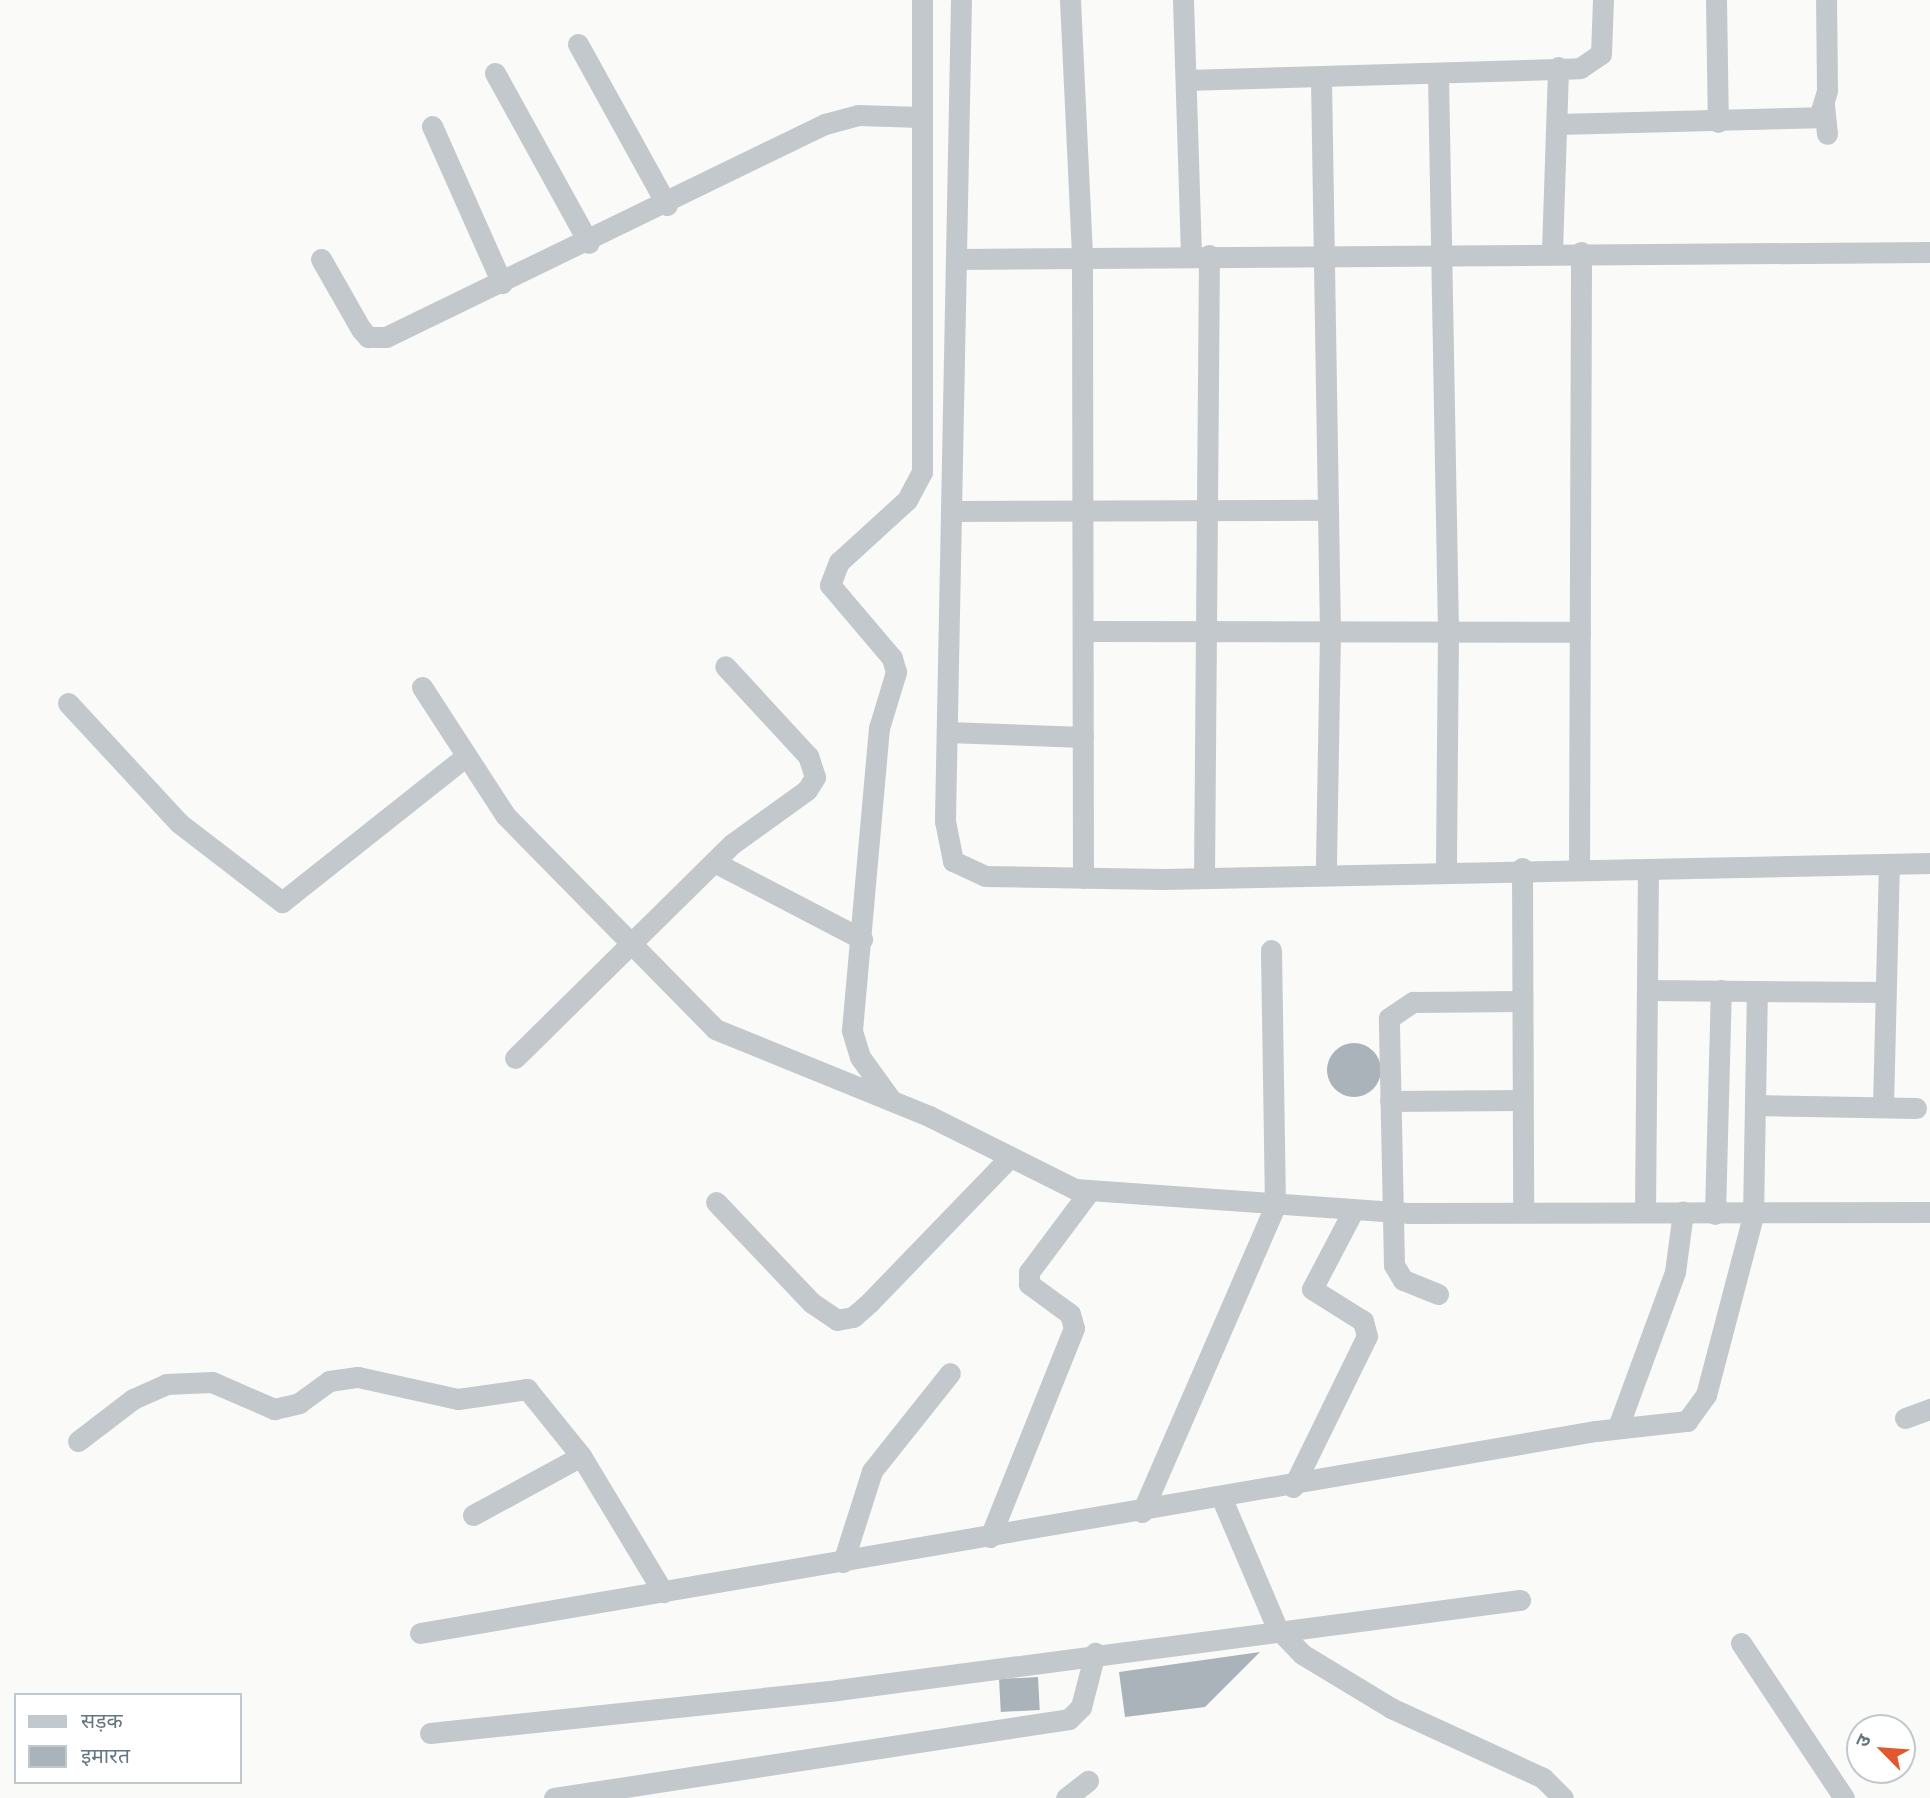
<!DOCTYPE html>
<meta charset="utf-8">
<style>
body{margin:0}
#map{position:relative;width:1930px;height:1798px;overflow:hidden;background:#fafaf8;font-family:Jost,"Noto Sans Devanagari",sans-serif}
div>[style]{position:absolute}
.building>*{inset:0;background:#aab3b9;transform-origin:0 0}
.round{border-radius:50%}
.minor>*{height:21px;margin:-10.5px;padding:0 10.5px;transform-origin:10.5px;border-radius:10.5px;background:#c3c8cc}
span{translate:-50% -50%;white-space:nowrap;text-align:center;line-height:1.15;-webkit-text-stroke:7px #fff;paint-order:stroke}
.legend{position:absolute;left:14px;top:1693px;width:228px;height:91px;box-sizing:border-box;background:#fff;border:2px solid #c1c8cd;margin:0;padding:9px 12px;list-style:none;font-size:21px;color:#657683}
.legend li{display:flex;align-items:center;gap:14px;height:35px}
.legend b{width:35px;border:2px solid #c1c8cd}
.north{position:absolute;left:1846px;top:1714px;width:70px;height:70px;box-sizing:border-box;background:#fff;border:2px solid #c1c8cd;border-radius:50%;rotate:295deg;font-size:19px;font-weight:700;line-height:28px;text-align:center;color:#657683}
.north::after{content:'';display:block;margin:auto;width:24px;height:32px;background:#e4572e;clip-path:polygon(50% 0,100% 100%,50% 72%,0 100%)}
</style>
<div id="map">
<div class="building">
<div class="round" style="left:1327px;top:1043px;width:54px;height:54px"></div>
<div style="clip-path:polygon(1260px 1652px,1205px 1707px,1125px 1717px,1119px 1672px)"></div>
<div style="left:1038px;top:1677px;width:33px;height:39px;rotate:87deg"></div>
</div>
<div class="minor">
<div style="left:961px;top:0;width:821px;rotate:91.12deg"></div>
<div style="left:945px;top:821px;width:41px;rotate:78.7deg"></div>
<div style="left:953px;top:861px;width:35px;rotate:25deg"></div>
<div style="left:985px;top:876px;width:177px;rotate:1deg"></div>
<div style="left:1162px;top:879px;width:768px;rotate:-1.19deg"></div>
<div style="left:1070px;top:0;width:258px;rotate:87.3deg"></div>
<div style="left:1082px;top:258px;width:620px;rotate:89.91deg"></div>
<div style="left:1183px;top:0;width:255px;rotate:88.2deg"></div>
<div style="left:1716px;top:0;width:122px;rotate:89.1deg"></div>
<div style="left:578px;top:44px;width:184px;rotate:61.1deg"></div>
<div style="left:495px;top:73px;width:194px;rotate:61.1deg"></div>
<div style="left:1438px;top:75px;width:557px;rotate:88.97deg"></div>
<div style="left:1448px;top:632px;width:238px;rotate:90.5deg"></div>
<div style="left:1186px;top:80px;width:394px;rotate:-1.7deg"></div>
<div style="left:1580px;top:68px;width:25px;rotate:-34deg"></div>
<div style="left:1601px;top:54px;width:54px;rotate:-87.9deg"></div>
<div style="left:1321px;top:80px;width:553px;rotate:89.07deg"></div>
<div style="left:1330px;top:633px;width:241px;rotate:91deg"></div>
<div style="left:1824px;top:105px;width:29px;rotate:84deg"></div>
<div style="left:1558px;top:124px;width:261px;rotate:-1.5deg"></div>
<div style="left:1819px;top:117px;width:28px;rotate:-73deg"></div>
<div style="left:1827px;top:90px;width:90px;rotate:-90.6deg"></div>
<div style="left:432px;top:126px;width:172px;rotate:66deg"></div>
<div style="left:1552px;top:251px;width:184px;rotate:-88.1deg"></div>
<div style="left:321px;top:259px;width:81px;rotate:60.3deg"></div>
<div style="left:361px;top:329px;width:11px;rotate:49deg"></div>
<div style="left:368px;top:337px;width:18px"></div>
<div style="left:386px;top:337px;width:488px;rotate:-25.9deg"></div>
<div style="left:825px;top:124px;width:34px;rotate:-15deg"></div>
<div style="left:858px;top:115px;width:62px;rotate:1.8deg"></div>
<div style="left:958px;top:259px;width:972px;rotate:-0.41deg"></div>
<div style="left:953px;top:511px;width:374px;rotate:-0.2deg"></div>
<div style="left:1083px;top:631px;width:497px;rotate:0.1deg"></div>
<div style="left:422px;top:687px;width:153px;rotate:57deg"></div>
<div style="left:505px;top:815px;width:300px;rotate:45.5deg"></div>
<div style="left:715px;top:1029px;width:231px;rotate:22.1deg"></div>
<div style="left:929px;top:1116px;width:163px;rotate:26.6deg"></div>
<div style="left:1075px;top:1189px;width:334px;rotate:4.1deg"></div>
<div style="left:1408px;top:1213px;width:522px;rotate:-0.11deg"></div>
<div style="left:68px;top:703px;width:163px;rotate:47.2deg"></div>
<div style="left:179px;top:823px;width:130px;rotate:37.5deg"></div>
<div style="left:282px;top:902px;width:233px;rotate:-38.4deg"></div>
<div style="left:947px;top:732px;width:136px;rotate:2.1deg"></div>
<div style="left:714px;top:862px;width:167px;rotate:27.5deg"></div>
<div style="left:1522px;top:868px;width:344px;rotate:89.8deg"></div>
<div style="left:1579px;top:869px;width:617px;rotate:-89.81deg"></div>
<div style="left:1204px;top:878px;width:623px;rotate:-89.54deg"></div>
<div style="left:1647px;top:990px;width:238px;rotate:0.5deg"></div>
<div style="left:515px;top:1058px;width:305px;rotate:-44.6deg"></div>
<div style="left:732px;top:844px;width:92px;rotate:-35.8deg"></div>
<div style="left:807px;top:790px;width:15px;rotate:-58deg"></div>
<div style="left:815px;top:777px;width:22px;rotate:-108deg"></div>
<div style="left:808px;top:756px;width:122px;rotate:-132.7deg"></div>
<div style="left:891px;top:1100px;width:53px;rotate:-125.8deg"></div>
<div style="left:860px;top:1057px;width:28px;rotate:-107deg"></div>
<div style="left:852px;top:1030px;width:303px;rotate:-84.9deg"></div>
<div style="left:879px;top:728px;width:59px;rotate:-73.1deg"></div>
<div style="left:896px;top:672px;width:15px;rotate:-106deg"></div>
<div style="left:892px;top:658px;width:96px;rotate:-130.3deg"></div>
<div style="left:830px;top:585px;width:25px;rotate:-69deg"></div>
<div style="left:839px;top:562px;width:92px;rotate:-42.4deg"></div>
<div style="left:907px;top:500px;width:32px;rotate:-62deg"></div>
<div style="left:922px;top:472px;width:472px;rotate:-90deg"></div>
<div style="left:1390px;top:1101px;width:132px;rotate:-0.4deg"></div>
<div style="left:1755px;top:1105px;width:161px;rotate:1.1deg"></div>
<div style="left:1883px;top:1107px;width:243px;rotate:-88.6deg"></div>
<div style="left:716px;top:1202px;width:139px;rotate:46.5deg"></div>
<div style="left:812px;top:1303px;width:30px;rotate:34deg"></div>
<div style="left:837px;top:1320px;width:16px;rotate:-11deg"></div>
<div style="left:853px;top:1317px;width:23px;rotate:-41deg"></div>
<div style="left:870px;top:1302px;width:202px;rotate:-46deg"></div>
<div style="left:1645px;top:1211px;width:340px;rotate:-89.5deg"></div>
<div style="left:1715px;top:1214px;width:224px;rotate:-88.5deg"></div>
<div style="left:1438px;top:1294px;width:38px;rotate:-158deg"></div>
<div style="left:1403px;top:1280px;width:17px;rotate:-121deg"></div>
<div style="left:1394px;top:1265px;width:247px;rotate:-91.2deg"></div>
<div style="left:1389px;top:1018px;width:29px;rotate:-34deg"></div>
<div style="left:1413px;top:1002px;width:109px;rotate:-0.5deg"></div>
<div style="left:1905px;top:1418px;width:27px;rotate:-20deg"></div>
<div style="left:1618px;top:1427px;width:165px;rotate:-69.8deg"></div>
<div style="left:1675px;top:1272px;width:61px;rotate:-82.4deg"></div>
<div style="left:78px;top:1441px;width:69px;rotate:-37.4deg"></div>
<div style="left:133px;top:1399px;width:36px;rotate:-24deg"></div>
<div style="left:166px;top:1384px;width:46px;rotate:-2.5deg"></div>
<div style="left:212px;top:1382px;width:68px;rotate:23.5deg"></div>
<div style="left:274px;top:1409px;width:26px;rotate:-13deg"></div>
<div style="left:299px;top:1403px;width:37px;rotate:-36deg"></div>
<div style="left:329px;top:1381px;width:29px;rotate:-8deg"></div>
<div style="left:358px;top:1377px;width:102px;rotate:12.4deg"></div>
<div style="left:458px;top:1399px;width:70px;rotate:-8.2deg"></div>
<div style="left:527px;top:1389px;width:86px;rotate:51.1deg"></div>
<div style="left:581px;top:1456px;width:159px;rotate:58.9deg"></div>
<div style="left:1293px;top:1487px;width:168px;rotate:-63.9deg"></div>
<div style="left:1367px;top:1336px;width:16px;rotate:-105deg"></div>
<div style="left:1363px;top:1321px;width:60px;rotate:-147.9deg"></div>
<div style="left:1312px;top:1289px;width:88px;rotate:-62.3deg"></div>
<div style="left:1222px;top:1499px;width:140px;rotate:66.9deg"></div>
<div style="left:1277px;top:1628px;width:36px;rotate:46deg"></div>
<div style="left:1302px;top:1654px;width:104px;rotate:31.2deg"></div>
<div style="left:1391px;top:1708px;width:167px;rotate:24.7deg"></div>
<div style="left:1543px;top:1778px;width:28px;rotate:45deg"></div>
<div style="left:1142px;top:1512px;width:334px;rotate:-66.5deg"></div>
<div style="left:1275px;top:1206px;width:256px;rotate:-90.9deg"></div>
<div style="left:473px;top:1515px;width:123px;rotate:-28.6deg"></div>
<div style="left:990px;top:1537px;width:225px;rotate:-68.1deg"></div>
<div style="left:1074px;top:1328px;width:15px;rotate:-106deg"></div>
<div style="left:1070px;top:1314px;width:51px;rotate:-143.8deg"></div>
<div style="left:1029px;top:1284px;width:12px;rotate:-90deg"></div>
<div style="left:1029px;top:1272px;width:99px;rotate:-53.2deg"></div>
<div style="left:843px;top:1562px;width:96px;rotate:-72.3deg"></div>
<div style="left:872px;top:1471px;width:125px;rotate:-51.5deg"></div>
<div style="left:420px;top:1633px;width:1193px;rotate:-9.75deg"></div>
<div style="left:1596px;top:1431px;width:92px;rotate:-6.3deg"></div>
<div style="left:1687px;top:1421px;width:32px;rotate:-54deg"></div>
<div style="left:1706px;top:1395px;width:185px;rotate:-75.3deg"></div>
<div style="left:1753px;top:1216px;width:225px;rotate:-89deg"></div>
<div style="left:1741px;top:1643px;width:186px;rotate:56.4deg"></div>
<div style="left:430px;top:1733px;width:409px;rotate:-6deg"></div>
<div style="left:837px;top:1690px;width:689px;rotate:-7.51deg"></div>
<div style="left:554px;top:1798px;width:521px;rotate:-8.72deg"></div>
<div style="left:1069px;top:1719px;width:17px;rotate:-45deg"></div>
<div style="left:1081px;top:1707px;width:56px;rotate:-75.5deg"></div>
<div style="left:1066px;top:1798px;width:28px;rotate:-38deg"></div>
</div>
<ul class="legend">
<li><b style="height:9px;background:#c3c8cc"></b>सड़क</li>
<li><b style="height:19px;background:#aab3b9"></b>इमारत</li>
</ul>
<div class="north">उ</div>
</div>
